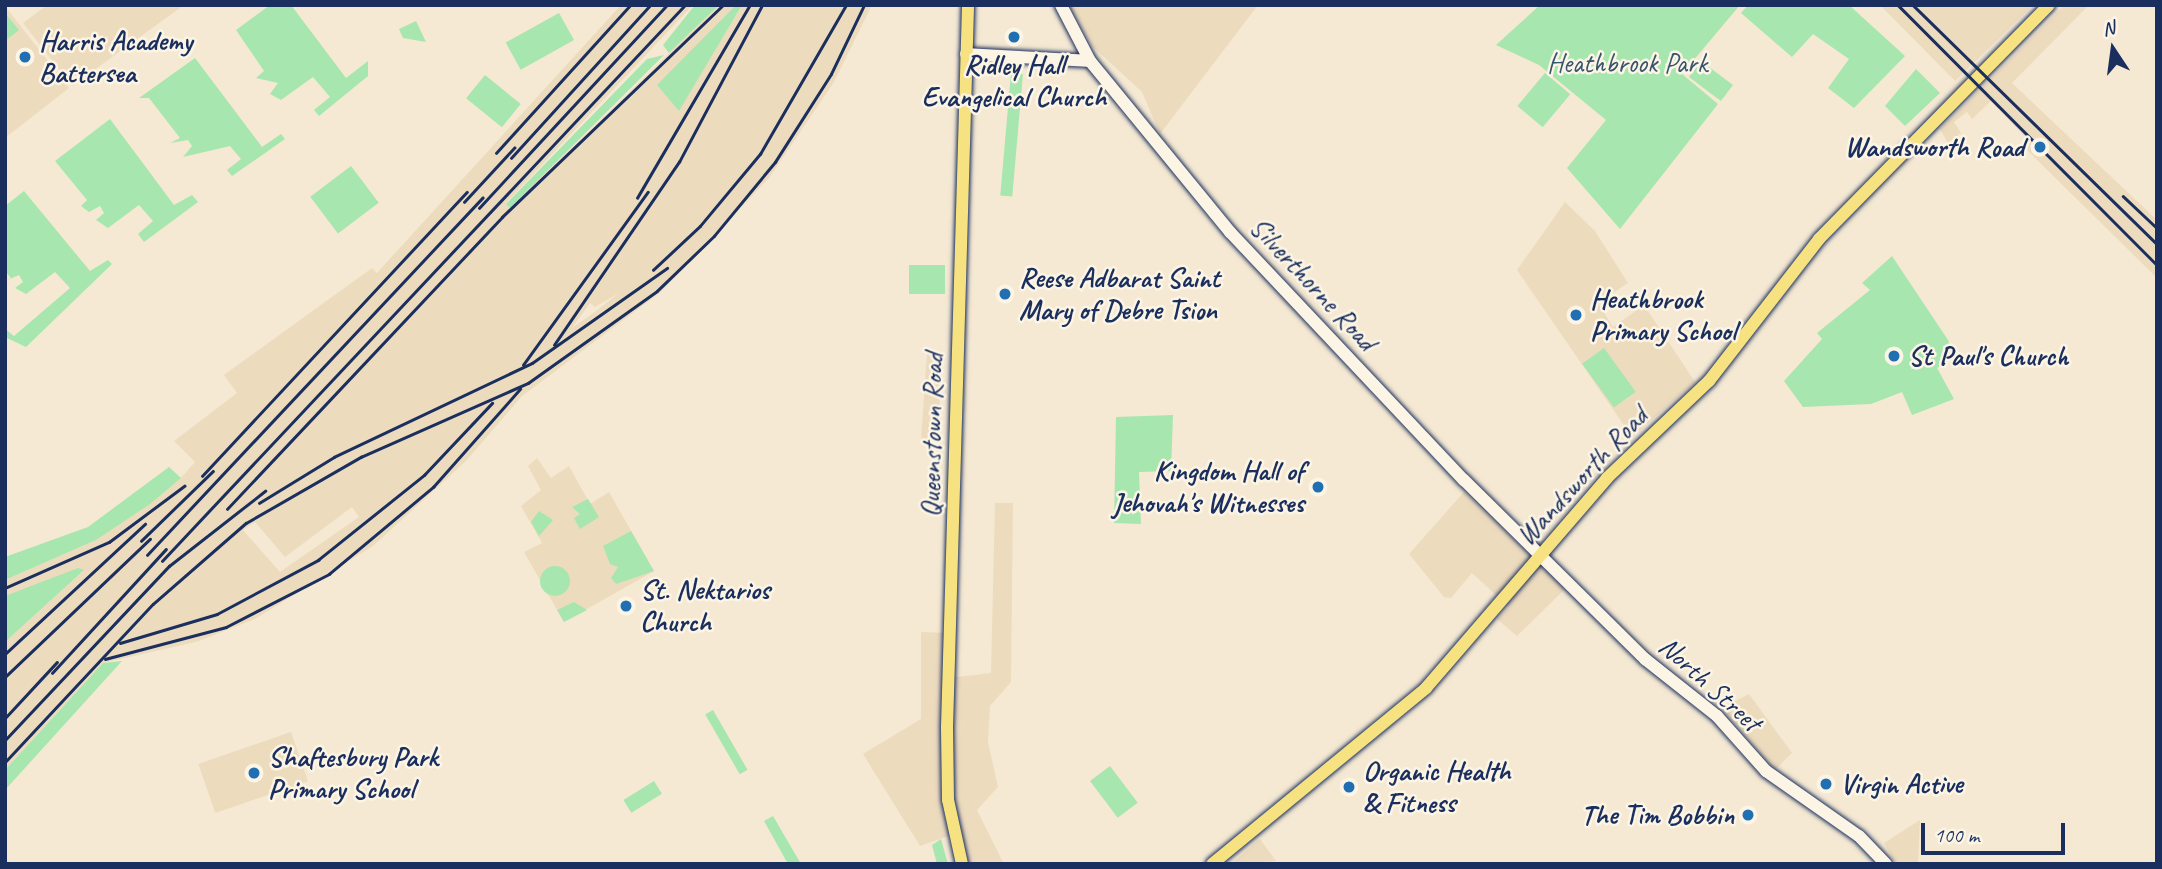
<!DOCTYPE html>
<style>
body{margin:0}
#map{position:relative;width:2162px;height:869px;overflow:hidden;background:#f5e9d3;font-family:Caveat,sans-serif}
div>[style]{position:absolute}
.built>*{inset:0;background:#eddbbe;transform-origin:0 0}
.green>*{inset:0;background:#a7e6ae;transform-origin:0 0}
.round{border-radius:50%}
.roads{filter:drop-shadow(0 0 2px #1b2f5e) drop-shadow(0 0 2px #1b2f5e)}
.secondary>*{height:12px;margin:-6px;padding:0 6px;transform-origin:6px;border-radius:6px;background:#fcf5e5}
.primary>*{height:12px;margin:-6px;padding:0 6px;transform-origin:6px;border-radius:6px;background:#f7e281}
.rail>*{height:2.5px;margin:-1.25px;padding:0 1.25px;transform-origin:1.25px;border-radius:1.25px;background:#1b2f5e}
.dots>*{width:19px;height:19px;translate:-50% -50%;box-sizing:border-box;border:4px solid #fcf5e5;border-radius:50%}
span{translate:-50% -50%;white-space:nowrap;text-align:center;line-height:1.15;-webkit-text-stroke:5px #fcf5e5;paint-order:stroke}
.poi-label{font-size:28px;color:#1b2f5e;font-weight:700}
.left{translate:0 -50%;text-align:left}
.right{translate:-100% -50%;text-align:right}
.park-label{font-size:28px;color:#37546e}
.street-label{font-size:28px;color:#1b2f5e}
.frame{position:absolute;inset:0;border:7px solid #1b2f5e;pointer-events:none}
.north{position:absolute;left:2078px;top:14px;width:70px;height:70px;-webkit-text-stroke:5px #fcf5e5;paint-order:stroke;rotate:347deg;font-size:19px;font-weight:700;line-height:28px;text-align:center;color:#1b2f5e}
.north::after{content:'';display:block;margin:auto;width:24px;height:32px;background:#1b2f5e;clip-path:polygon(50% 0,100% 100%,50% 72%,0 100%)}
.scale{position:absolute;left:1921px;top:823px;width:144px;height:32px;box-sizing:border-box;border:4px solid #1b2f5e;border-top:0;padding-left:9px;font-size:21px;line-height:24px;white-space:nowrap;color:#1b2f5e;-webkit-text-stroke:5px #fcf5e5;paint-order:stroke}
</style>
<div id="map">
<div class="built">
<div style="clip-path:polygon(47px 5px,184px 5px,72px 86px,23px 23px)"></div>
<div style="clip-path:polygon(evenodd,621px 5px,693px 5px,506px 203px,510px 208px,719px 5px,736px 5px,685px 58px,678px 111px,742px 5px,872px 5px,834px 82px,769px 178px,662px 291px,522px 396px,466px 461px,373px 546px,255px 619px,196px 642px,103px 663px,5px 770px,5px 642px,84px 570px,5px 596px,5px 580px,96px 540px,181px 478px,195px 462px,174px 441px,237px 393px,224px 375px,372px 268px,377px 273px,621px 5px,619px 293px,596px 311px,572px 328px,590px 303px,595px 307px,619px 293px,621px 5px,352px 507px,359px 517px,280px 572px,243px 530px,255px 522px,285px 557px,352px 507px)"></div>
<div style="clip-path:polygon(1069px 5px,1258px 5px,1160px 134px,1142px 92px,1092px 46px)"></div>
<div style="clip-path:polygon(1880px 5px,2033px 5px,1955px 81px)"></div>
<div style="clip-path:polygon(2065px 5px,2089px 5px,2012px 83px,2157px 220px,2157px 278px,2025px 148px,2028px 140px,1991px 101px,1972px 119px,1967px 112px,1954px 122px,1961px 133px,1948px 143px,1940px 129px)"></div>
<div style="clip-path:polygon(5px 6px,69px 88px,5px 138px)"></div>
<div style="clip-path:polygon(1565px 202px,1595px 231px,1628px 283px,1598px 303px,1613px 327px,1644px 305px,1695px 382px,1632px 437px,1517px 270px)"></div>
<div style="left:927px;top:353px;width:16px;height:86px;rotate:4deg"></div>
<div style="clip-path:polygon(537px 458px,551px 478px,569px 466px,590px 504px,609px 492px,654px 571px,564px 622px,524px 552px,542px 543px,521px 506px,541px 490px,528px 466px)"></div>
<div style="clip-path:polygon(1464px 492px,1565px 589px,1517px 636px,1497px 619px,1509px 607px,1472px 573px,1451px 598px,1444px 597px,1409px 554px)"></div>
<div style="clip-path:polygon(995px 503px,1013px 503px,1011px 682px,990px 706px,988px 742px,998px 787px,977px 810px,1004px 864px,968px 864px,960px 832px,920px 846px,863px 754px,921px 719px,921px 632px,947px 633px,949px 678px,991px 673px)"></div>
<div style="clip-path:polygon(1749px 694px,1792px 753px,1775px 770px,1721px 708px)"></div>
<div style="left:291px;top:732px;width:52px;height:98px;rotate:71deg"></div>
<div style="clip-path:polygon(1920px 820px,1918px 864px,1896px 864px,1884px 843px)"></div>
<div style="clip-path:polygon(1260px 839px,1276px 861px,1231px 864px,1255px 843px)"></div>
</div>
<div class="green">
<div style="clip-path:polygon(270px 5px,291px 5px,346px 78px,368px 61px,368px 76px,319px 116px,314px 110px,330px 97px,313px 77px,281px 100px,270px 94px,278px 83px,256px 78px,264px 71px,236px 30px)"></div>
<div style="clip-path:polygon(695px 5px,719px 5px,669px 53px,663px 45px)"></div>
<div style="clip-path:polygon(736px 5px,742px 5px,679px 111px,657px 85px)"></div>
<div style="clip-path:polygon(1540px 5px,1740px 5px,1682px 74px,1718px 104px,1620px 229px,1567px 168px,1606px 120px,1539px 65px,1496px 45px)"></div>
<div style="clip-path:polygon(1748px 5px,1849px 5px,1905px 56px,1854px 108px,1828px 88px,1849px 59px,1813px 34px,1792px 57px,1741px 13px)"></div>
<div style="clip-path:polygon(5px 13px,19px 30px,5px 41px)"></div>
<div style="left:559px;top:13px;width:31px;height:61px;rotate:61deg"></div>
<div style="clip-path:polygon(416px 21px,426px 42px,403px 38px,399px 29px)"></div>
<div style="clip-path:polygon(664px 55px,510px 208px,506px 204px,647px 59px)"></div>
<div style="clip-path:polygon(195px 58px,262px 147px,281px 134px,285px 139px,232px 176px,227px 170px,241px 159px,230px 146px,183px 157px,192px 146px,188px 140px,170px 143px,180px 138px,149px 98px,139px 98px)"></div>
<div style="left:1701px;top:61px;width:40px;height:20px;rotate:37deg"></div>
<div style="clip-path:polygon(1916px 69px,1940px 93px,1905px 126px,1885px 106px)"></div>
<div style="left:1011px;top:73px;width:12px;height:123px;rotate:5deg"></div>
<div style="left:1545px;top:73px;width:33px;height:43px;rotate:40deg"></div>
<div style="left:485px;top:75px;width:46px;height:30px;rotate:39deg"></div>
<div style="clip-path:polygon(110px 119px,174px 205px,192px 195px,198px 202px,144px 242px,138px 234px,153px 221px,139px 205px,108px 228px,96px 220px,104px 213px,100px 206px,89px 212px,81px 206px,87px 200px,55px 161px)"></div>
<div style="left:351px;top:166px;width:46px;height:51px;rotate:53deg"></div>
<div style="clip-path:polygon(24px 191px,90px 271px,108px 260px,112px 264px,26px 347px,5px 337px,5px 329px,14px 336px,70px 288px,55px 272px,26px 294px,15px 288px,23px 282px,19px 275px,5px 281px,11px 278px,5px 271px,5px 206px)"></div>
<div style="clip-path:polygon(1892px 256px,1948px 340px,1954px 357px,1937px 368px,1954px 399px,1912px 415px,1902px 392px,1871px 404px,1803px 407px,1784px 381px,1822px 339px,1817px 333px,1870px 290px,1862px 283px)"></div>
<div style="left:909px;top:265px;width:36px;height:29px"></div>
<div style="left:1604px;top:348px;width:54px;height:27px;rotate:54deg"></div>
<div style="clip-path:polygon(1173px 415px,1171px 471px,1139px 472px,1141px 524px,1114px 523px,1116px 417px)"></div>
<div style="clip-path:polygon(169px 467px,181px 478px,150px 504px,96px 540px,5px 580px,5px 557px,88px 527px)"></div>
<div style="clip-path:polygon(588px 499px,599px 517px,580px 529px,574px 518px,580px 514px,572px 507px)"></div>
<div style="clip-path:polygon(539px 511px,553px 520px,539px 536px,531px 522px)"></div>
<div style="clip-path:polygon(631px 531px,654px 571px,616px 584px,611px 578px,618px 567px,610px 564px,603px 546px)"></div>
<div class="round" style="left:540px;top:566px;width:30px;height:30px"></div>
<div style="clip-path:polygon(78px 568px,84px 570px,5px 642px,5px 596px)"></div>
<div style="clip-path:polygon(574px 602px,587px 610px,564px 622px,557px 610px)"></div>
<div style="clip-path:polygon(122px 661px,5px 790px,5px 770px,103px 663px)"></div>
<div style="left:713px;top:710px;width:69px;height:9px;rotate:60deg"></div>
<div style="left:1110px;top:766px;width:46px;height:25px;rotate:53deg"></div>
<div style="left:654px;top:781px;width:15px;height:36px;rotate:58deg"></div>
<div style="clip-path:polygon(773px 816px,801px 864px,788px 864px,764px 821px)"></div>
<div style="clip-path:polygon(941px 839px,948px 864px,937px 864px,932px 845px)"></div>
</div>
<div class="roads">
<div class="secondary">
<div style="left:1061px;top:5px;width:63px;rotate:62.6deg"></div>
<div style="left:1090px;top:61px;width:221px;rotate:50.7deg"></div>
<div style="left:1230px;top:232px;width:341px;rotate:46.7deg"></div>
<div style="left:1464px;top:480px;width:255px;rotate:44.7deg"></div>
<div style="left:1645px;top:659px;width:92px;rotate:38.4deg"></div>
<div style="left:1717px;top:716px;width:74px;rotate:48.3deg"></div>
<div style="left:1766px;top:771px;width:113px;rotate:35deg"></div>
<div style="left:1859px;top:836px;width:39px;rotate:46deg"></div>
<div style="left:966px;top:54px;width:124px;rotate:3.2deg"></div>
</div>
<div class="primary">
<div style="left:962px;top:864px;width:66px;rotate:-102.3deg"></div>
<div style="left:948px;top:800px;width:73px;rotate:-90.8deg"></div>
<div style="left:947px;top:727px;width:722px;rotate:-88.33deg"></div>
<div style="left:1212px;top:864px;width:277px;rotate:-39.4deg"></div>
<div style="left:1426px;top:688px;width:277px;rotate:-49.2deg"></div>
<div style="left:1607px;top:478px;width:141px;rotate:-43.6deg"></div>
<div style="left:1709px;top:381px;width:180px;rotate:-52.2deg"></div>
<div style="left:1819px;top:239px;width:328px;rotate:-45.5deg"></div>
</div>
</div>
<div class="rail">
<div style="left:1898px;top:5px;width:367px;rotate:45.1deg"></div>
<div style="left:1913px;top:5px;width:342px;rotate:44.4deg"></div>
<div style="left:496px;top:153px;width:200px;rotate:-47.8deg"></div>
<div style="left:511px;top:158px;width:207px;rotate:-47.7deg"></div>
<div style="left:2123px;top:196px;width:47px;rotate:43.3deg"></div>
<div style="left:637px;top:198px;width:224px;rotate:-59.7deg"></div>
<div style="left:464px;top:202px;width:74px;rotate:-47.2deg"></div>
<div style="left:479px;top:208px;width:277px;rotate:-47.2deg"></div>
<div style="left:653px;top:270px;width:64px;rotate:-43.1deg"></div>
<div style="left:700px;top:226px;width:94px;rotate:-50.2deg"></div>
<div style="left:760px;top:154px;width:172px;rotate:-60deg"></div>
<div style="left:554px;top:345px;width:222px;rotate:-55.7deg"></div>
<div style="left:679px;top:162px;width:178px;rotate:-62.1deg"></div>
<div style="left:523px;top:365px;width:213px;rotate:-54.2deg"></div>
<div style="left:202px;top:476px;width:388px;rotate:-47deg"></div>
<div style="left:259px;top:503px;width:88px;rotate:-31.5deg"></div>
<div style="left:334px;top:457px;width:219px;rotate:-25.4deg"></div>
<div style="left:532px;top:363px;width:165px;rotate:-35.1deg"></div>
<div style="left:227px;top:509px;width:401px;rotate:-46.7deg"></div>
<div style="left:502px;top:217px;width:306px;rotate:-43.8deg"></div>
<div style="left:141px;top:541px;width:100px;rotate:-44.2deg"></div>
<div style="left:147px;top:555px;width:490px;rotate:-46.8deg"></div>
<div style="left:162px;top:561px;width:763px;rotate:-46.75deg"></div>
<div style="left:5px;top:588px;width:114px;rotate:-23.9deg"></div>
<div style="left:109px;top:542px;width:94px;rotate:-36.7deg"></div>
<div style="left:120px;top:643px;width:101px;rotate:-16.6deg"></div>
<div style="left:217px;top:614px;width:115px;rotate:-28.1deg"></div>
<div style="left:318px;top:560px;width:136px;rotate:-38.7deg"></div>
<div style="left:424px;top:475px;width:99px;rotate:-46.6deg"></div>
<div style="left:5px;top:654px;width:191px;rotate:-42.9deg"></div>
<div style="left:105px;top:659px;width:125px;rotate:-14.8deg"></div>
<div style="left:226px;top:627px;width:116px;rotate:-27.2deg"></div>
<div style="left:329px;top:574px;width:136px;rotate:-39.9deg"></div>
<div style="left:433px;top:487px;width:131px;rotate:-48.4deg"></div>
<div style="left:52px;top:673px;width:168px;rotate:-47.4deg"></div>
<div style="left:5px;top:677px;width:200px;rotate:-43.6deg"></div>
<div style="left:5px;top:718px;width:76px;rotate:-47.1deg"></div>
<div style="left:5px;top:740px;width:239px;rotate:-46.7deg"></div>
<div style="left:169px;top:566px;width:122px;rotate:-38deg"></div>
<div style="left:5px;top:762px;width:216px;rotate:-46.9deg"></div>
<div style="left:153px;top:604px;width:123px;rotate:-41.1deg"></div>
<div style="left:246px;top:523px;width:133px;rotate:-29.9deg"></div>
<div style="left:361px;top:457px;width:183px;rotate:-23.9deg"></div>
<div style="left:528px;top:383px;width:158px;rotate:-35.5deg"></div>
<div style="left:657px;top:291px;width:79px;rotate:-44deg"></div>
<div style="left:714px;top:236px;width:96px;rotate:-50.5deg"></div>
<div style="left:775px;top:162px;width:104px;rotate:-57.5deg"></div>
<div style="left:831px;top:74px;width:76px;rotate:-64.4deg"></div>
</div>
<div class="dots">
<div style="left:1014px;top:37px;background:#1f6fb2"></div>
<div style="left:25px;top:57px;background:#1f6fb2"></div>
<div style="left:2040px;top:147px;background:#1f6fb2"></div>
<div style="left:1005px;top:294px;background:#1f6fb2"></div>
<div style="left:1576px;top:315px;background:#1f6fb2"></div>
<div style="left:1894px;top:356px;background:#1f6fb2"></div>
<div style="left:1318px;top:487px;background:#1f6fb2"></div>
<div style="left:626px;top:606px;background:#1f6fb2"></div>
<div style="left:254px;top:773px;background:#1f6fb2"></div>
<div style="left:1826px;top:784px;background:#1f6fb2"></div>
<div style="left:1349px;top:787px;background:#1f6fb2"></div>
<div style="left:1748px;top:815px;background:#1f6fb2"></div>
</div>
<div class="poi-label">
<span class="left" style="left:39px;top:57px">Harris Academy<br>Battersea</span>
<span style="left:1014px;top:81px">Ridley Hall<br>Evangelical Church</span>
<span class="right" style="left:2024px;top:147px">Wandsworth Road</span>
<span class="left" style="left:1019px;top:294px">Reese Adbarat Saint<br>Mary of Debre Tsion</span>
<span class="left" style="left:1590px;top:315px">Heathbrook<br>Primary School</span>
<span class="left" style="left:1908px;top:356px">St Paul's Church</span>
<span class="right" style="left:1304px;top:487px">Kingdom Hall of<br>Jehovah's Witnesses</span>
<span class="left" style="left:640px;top:606px">St. Nektarios<br>Church</span>
<span class="left" style="left:268px;top:773px">Shaftesbury Park<br>Primary School</span>
<span class="left" style="left:1363px;top:787px">Organic Health<br>&amp; Fitness</span>
<span class="left" style="left:1840px;top:784px">Virgin Active</span>
<span class="right" style="left:1734px;top:815px">The Tim Bobbin</span>
</div>
<div class="park-label">
<span style="left:1627px;top:63px">Heathbrook Park</span>
</div>
<div class="street-label">
<span style="left:1313px;top:284px;rotate:47deg">Silverthorne Road</span>
<span style="left:932px;top:435px;rotate:-89deg">Queenstown Road</span>
<span style="left:1582px;top:476px;rotate:-47deg">Wandsworth Road</span>
<span style="left:1710px;top:684px;rotate:42deg">North Street</span>
</div>
<div class="frame"></div>
<div class="north">N</div>
<div class="scale">100 m</div>
</div>
